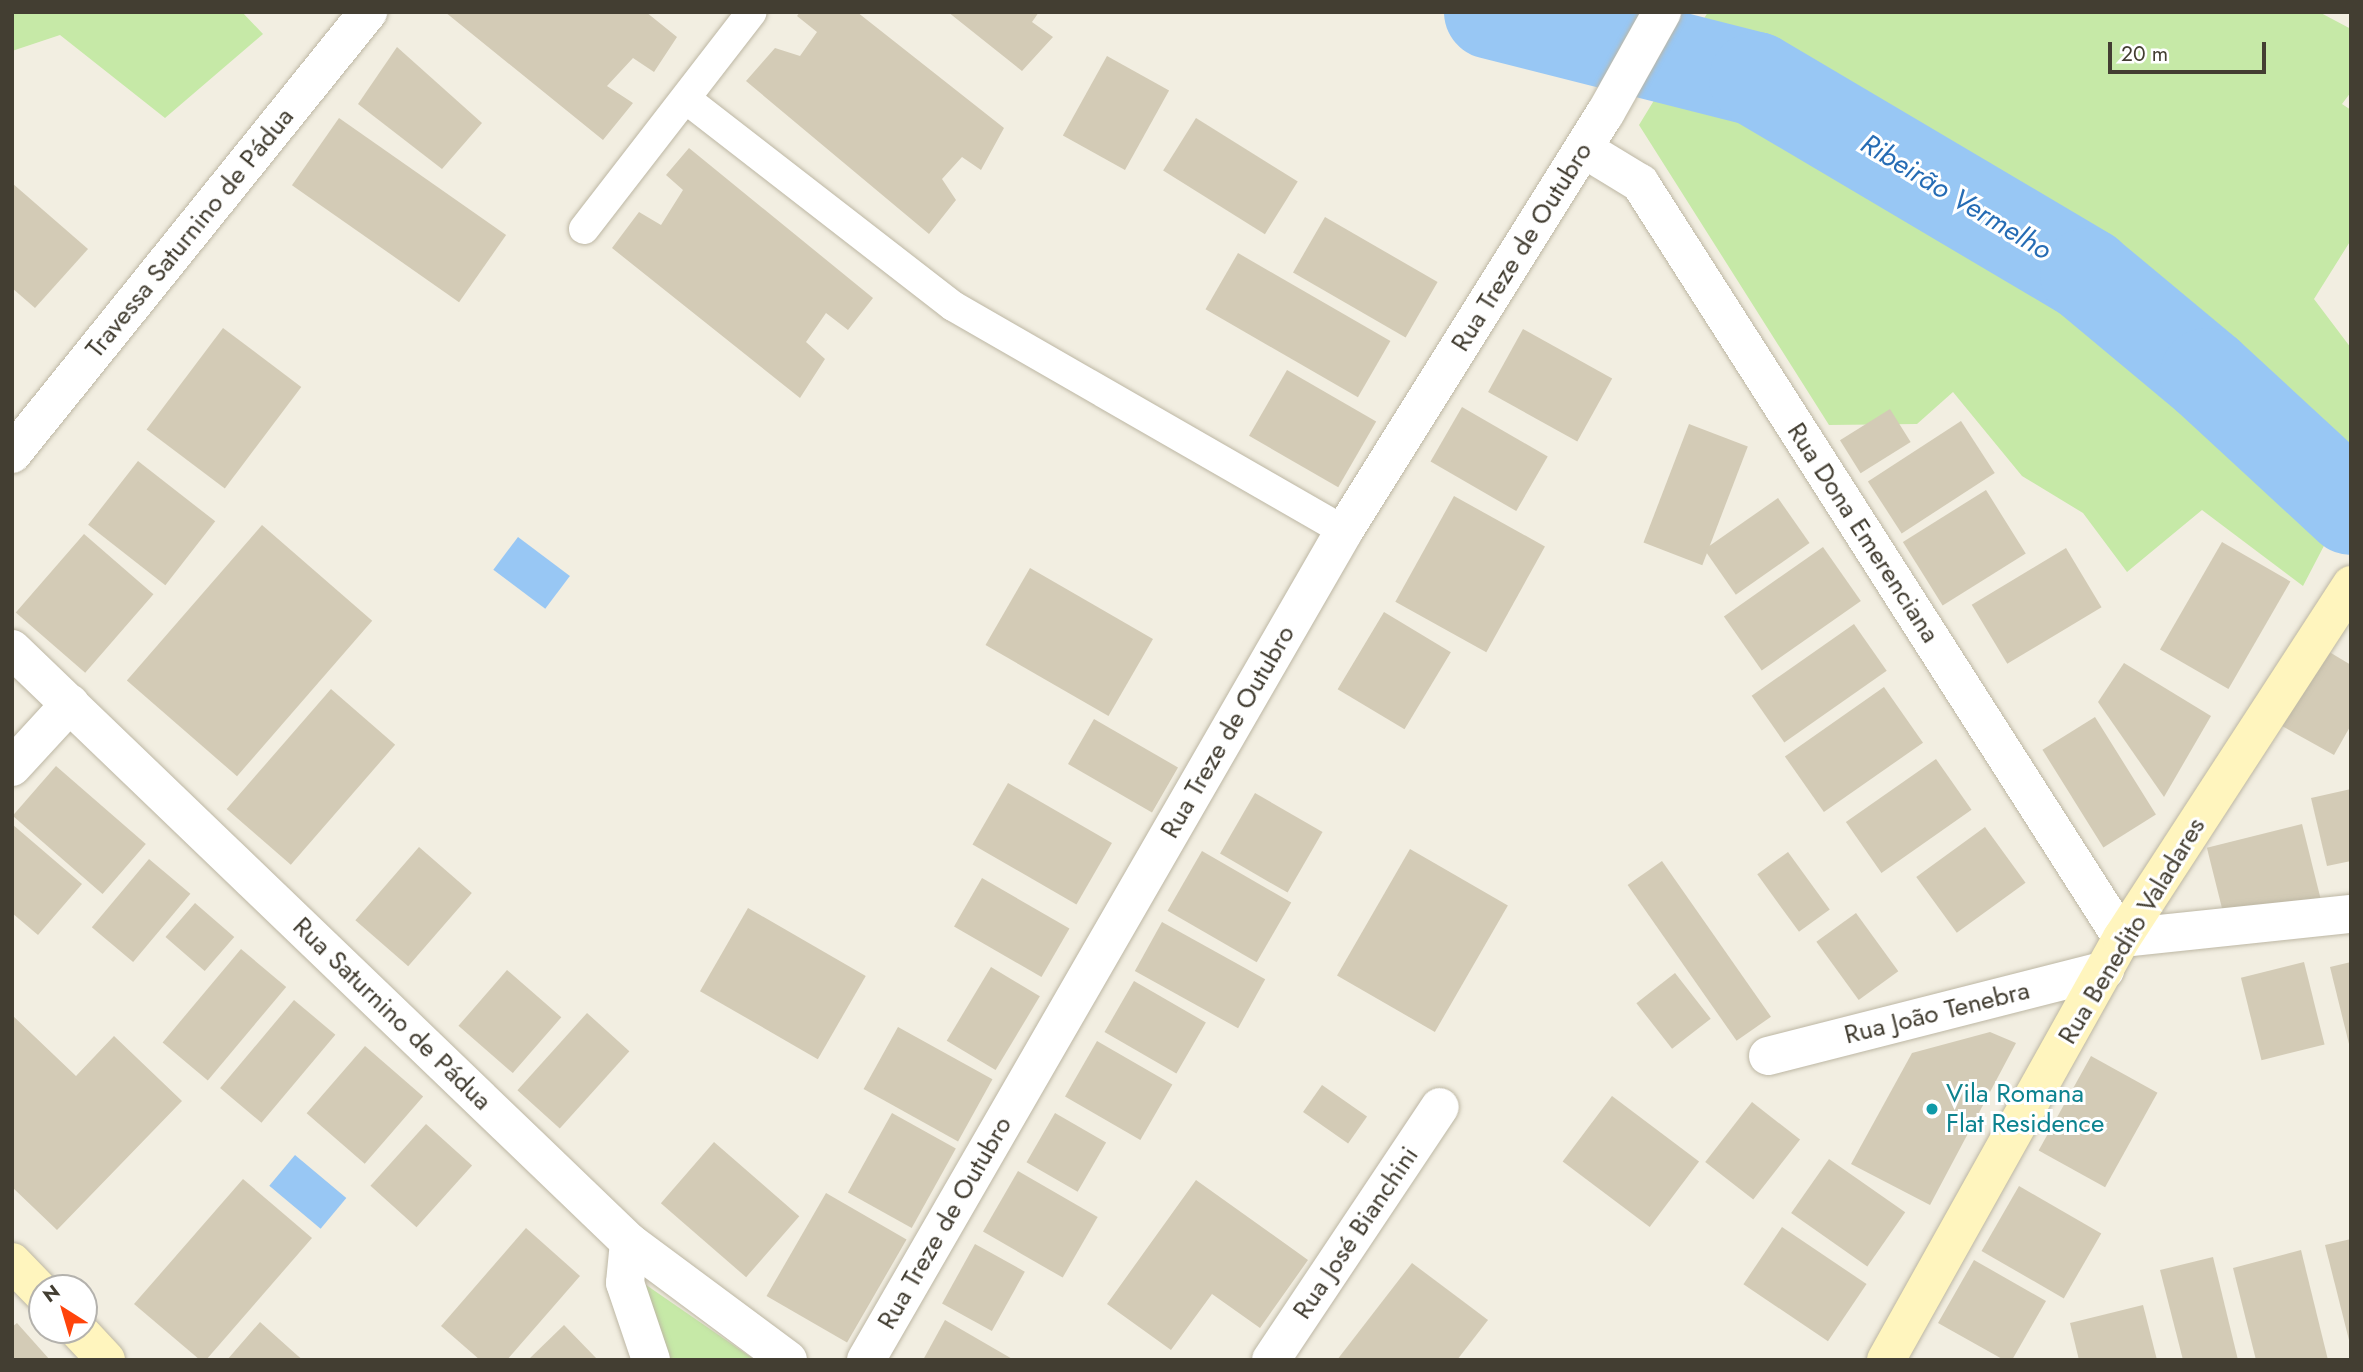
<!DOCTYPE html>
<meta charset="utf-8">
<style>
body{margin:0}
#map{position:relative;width:2363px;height:1372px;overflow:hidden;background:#f2eee1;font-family:Jost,sans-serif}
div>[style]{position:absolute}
.green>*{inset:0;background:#c6e9a7}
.water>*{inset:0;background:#98c7f4;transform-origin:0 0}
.river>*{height:94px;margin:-47px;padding:0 47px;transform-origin:47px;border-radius:47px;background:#98c7f4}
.building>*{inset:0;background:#d3cbb6;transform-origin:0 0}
.roads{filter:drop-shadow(0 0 2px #bdb7a4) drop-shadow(0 0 2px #bdb7a4)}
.lane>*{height:30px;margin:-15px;padding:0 15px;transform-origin:15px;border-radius:15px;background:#fff}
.street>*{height:38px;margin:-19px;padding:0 19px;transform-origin:19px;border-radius:19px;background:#fff}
.secondary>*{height:38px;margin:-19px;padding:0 19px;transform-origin:19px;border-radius:19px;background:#fff5be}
.dots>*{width:19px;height:19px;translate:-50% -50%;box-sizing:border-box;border:4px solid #fff;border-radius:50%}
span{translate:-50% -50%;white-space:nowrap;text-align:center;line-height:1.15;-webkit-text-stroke:6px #fff;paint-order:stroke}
.street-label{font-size:26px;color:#433e32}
.culture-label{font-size:26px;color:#0d838f}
.left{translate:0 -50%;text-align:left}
.water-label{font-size:28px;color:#266cb4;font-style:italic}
.frame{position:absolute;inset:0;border:14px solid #433e32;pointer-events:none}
.north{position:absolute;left:28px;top:1274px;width:70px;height:70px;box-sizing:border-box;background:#fff;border:2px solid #b4b2ad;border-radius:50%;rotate:323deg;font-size:19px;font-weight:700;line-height:28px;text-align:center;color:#433e32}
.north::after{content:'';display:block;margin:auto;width:24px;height:32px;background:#ff440b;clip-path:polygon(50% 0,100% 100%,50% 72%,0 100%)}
.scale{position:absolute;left:2108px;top:42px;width:158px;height:32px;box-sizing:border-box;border:4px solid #433e32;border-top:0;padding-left:9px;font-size:21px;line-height:24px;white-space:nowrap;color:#433e32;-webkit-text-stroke:5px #fff;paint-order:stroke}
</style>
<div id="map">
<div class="green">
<div style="clip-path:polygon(12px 12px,242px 12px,263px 34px,165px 118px,60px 35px,12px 51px)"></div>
<div style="clip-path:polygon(1708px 12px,2319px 12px,2351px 29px,2351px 92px,2342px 104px,2351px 110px,2351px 240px,2314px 299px,2351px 348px,2351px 494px,2303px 586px,2202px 510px,2127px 572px,2083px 513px,2022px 476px,1953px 392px,1917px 424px,1829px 425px,1639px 125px)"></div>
<div style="clip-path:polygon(636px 1278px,755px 1360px,665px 1360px)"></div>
</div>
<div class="water">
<div style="left:518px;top:537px;width:65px;height:41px;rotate:37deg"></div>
<div style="left:295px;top:1155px;width:67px;height:40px;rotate:40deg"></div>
</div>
<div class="river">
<div style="left:1491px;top:12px;width:273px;rotate:14.2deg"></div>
<div style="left:1756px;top:79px;width:385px;rotate:30.6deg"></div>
<div style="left:2087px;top:275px;width:156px;rotate:39.8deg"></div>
<div style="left:2207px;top:375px;width:196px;rotate:42.7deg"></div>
</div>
<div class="building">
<div style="clip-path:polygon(445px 12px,646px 12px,677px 37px,654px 72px,633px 58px,607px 86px,633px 103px,603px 140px)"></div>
<div style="clip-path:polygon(800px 12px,857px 12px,1004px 128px,981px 170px,962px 157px,942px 179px,956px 200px,929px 234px,746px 81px,775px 48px,800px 56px,817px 32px,797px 16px)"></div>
<div style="clip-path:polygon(948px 12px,1039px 12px,1032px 22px,1053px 37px,1022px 71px)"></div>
<div style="clip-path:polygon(397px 47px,482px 123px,442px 169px,358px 104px)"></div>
<div style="left:1107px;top:56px;width:71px;height:91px;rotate:29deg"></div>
<div style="left:339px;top:118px;width:204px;height:82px;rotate:35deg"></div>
<div style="left:1196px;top:118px;width:120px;height:62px;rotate:32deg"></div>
<div style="clip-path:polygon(689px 148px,873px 298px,848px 330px,826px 313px,806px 342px,825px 359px,800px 398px,612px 248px,639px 212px,661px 225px,683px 190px,666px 175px)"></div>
<div style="clip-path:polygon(12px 183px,88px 249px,35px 308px,12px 288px)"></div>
<div style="left:1325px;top:217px;width:130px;height:64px;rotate:30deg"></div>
<div style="left:1238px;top:253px;width:176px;height:65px;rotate:30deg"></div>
<div style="left:223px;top:328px;width:98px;height:127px;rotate:37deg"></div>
<div style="left:1523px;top:329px;width:102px;height:72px;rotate:29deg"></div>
<div style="left:1287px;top:370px;width:103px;height:76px;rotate:30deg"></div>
<div style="left:1462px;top:407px;width:99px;height:63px;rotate:30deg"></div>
<div style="left:1890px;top:409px;width:39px;height:59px;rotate:58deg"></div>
<div style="left:1961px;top:421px;width:62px;height:111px;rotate:57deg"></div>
<div style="left:1689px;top:424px;width:63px;height:127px;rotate:21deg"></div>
<div style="left:138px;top:461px;width:98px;height:81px;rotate:38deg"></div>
<div style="left:1986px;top:490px;width:75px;height:98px;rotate:58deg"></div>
<div style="left:1454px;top:496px;width:104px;height:121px;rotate:29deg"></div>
<div style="left:1778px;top:498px;width:55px;height:90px;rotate:55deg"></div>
<div style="left:262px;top:525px;width:146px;height:206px;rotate:41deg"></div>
<div style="left:84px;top:534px;width:92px;height:104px;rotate:41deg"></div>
<div style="left:2222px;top:542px;width:79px;height:124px;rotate:30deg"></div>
<div style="left:1823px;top:547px;width:66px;height:121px;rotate:55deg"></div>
<div style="left:2066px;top:548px;width:69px;height:110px;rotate:59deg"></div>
<div style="left:1030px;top:568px;width:142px;height:89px;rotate:30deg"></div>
<div style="left:1384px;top:612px;width:78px;height:90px;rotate:31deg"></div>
<div style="left:1854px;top:624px;width:57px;height:125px;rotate:55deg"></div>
<div style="clip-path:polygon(2326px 650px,2351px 665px,2351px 725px,2334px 755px,2282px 726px)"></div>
<div style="clip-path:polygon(2124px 663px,2211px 716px,2164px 797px,2098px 702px)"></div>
<div style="left:1884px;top:687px;width:68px;height:121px;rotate:55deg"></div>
<div style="left:331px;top:689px;width:85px;height:159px;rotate:41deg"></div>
<div style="left:2095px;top:717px;width:115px;height:62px;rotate:58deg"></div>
<div style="left:1094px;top:719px;width:97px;height:52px;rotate:30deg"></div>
<div style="left:1936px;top:759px;width:62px;height:110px;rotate:55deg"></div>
<div style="left:56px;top:766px;width:119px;height:66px;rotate:41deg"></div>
<div style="left:1008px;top:783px;width:120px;height:71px;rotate:30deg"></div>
<div style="clip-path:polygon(2351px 789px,2351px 861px,2327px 866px,2311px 798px)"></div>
<div style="left:1255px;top:793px;width:78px;height:70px;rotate:30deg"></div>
<div style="clip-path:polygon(12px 824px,82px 884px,38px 935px,12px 913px)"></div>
<div style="left:2302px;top:824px;width:76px;height:98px;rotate:76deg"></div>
<div style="left:1985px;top:827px;width:69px;height:85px;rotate:54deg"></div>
<div style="left:419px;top:847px;width:70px;height:97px;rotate:41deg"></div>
<div style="left:1410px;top:849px;width:113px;height:146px;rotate:30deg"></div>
<div style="left:1202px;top:851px;width:103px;height:69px;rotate:30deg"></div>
<div style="left:1788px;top:852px;width:71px;height:38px;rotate:54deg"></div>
<div style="left:149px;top:859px;width:54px;height:89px;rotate:40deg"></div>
<div style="left:1662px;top:861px;width:190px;height:42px;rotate:55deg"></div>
<div style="left:982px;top:878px;width:101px;height:56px;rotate:30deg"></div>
<div style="left:195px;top:903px;width:52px;height:45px;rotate:41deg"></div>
<div style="left:748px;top:908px;width:136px;height:96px;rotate:30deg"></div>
<div style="left:1856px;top:913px;width:72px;height:49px;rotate:54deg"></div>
<div style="left:1162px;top:922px;width:118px;height:56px;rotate:29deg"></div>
<div style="left:241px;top:949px;width:59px;height:122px;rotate:40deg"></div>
<div style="left:2304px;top:962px;width:85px;height:65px;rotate:76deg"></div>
<div style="clip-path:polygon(2351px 962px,2351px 1048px,2350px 1048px,2330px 967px)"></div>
<div style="left:991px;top:967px;width:57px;height:86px;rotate:31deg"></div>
<div style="left:507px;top:970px;width:72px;height:74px;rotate:41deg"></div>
<div style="left:1675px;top:973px;width:58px;height:49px;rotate:52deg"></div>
<div style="left:1134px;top:981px;width:83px;height:59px;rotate:30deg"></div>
<div style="left:294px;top:1000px;width:54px;height:115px;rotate:40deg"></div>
<div style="left:587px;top:1013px;width:57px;height:104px;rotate:42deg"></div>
<div style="clip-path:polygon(12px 1015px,76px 1076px,114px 1036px,182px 1101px,57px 1230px,12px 1187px)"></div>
<div style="left:898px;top:1027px;width:108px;height:71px;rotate:29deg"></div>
<div style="clip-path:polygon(1990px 1032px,2016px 1043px,1930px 1205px,1851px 1164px,1912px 1053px)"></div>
<div style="left:1097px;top:1041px;width:87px;height:64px;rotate:30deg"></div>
<div style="left:365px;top:1046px;width:77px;height:89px;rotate:41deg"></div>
<div style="left:2091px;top:1056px;width:76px;height:108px;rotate:29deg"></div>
<div style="left:1322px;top:1085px;width:55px;height:33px;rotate:35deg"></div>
<div style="left:1612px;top:1096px;width:109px;height:82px;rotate:37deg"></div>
<div style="left:1752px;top:1102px;width:61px;height:76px;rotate:38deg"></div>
<div style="left:892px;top:1113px;width:73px;height:91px;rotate:29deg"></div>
<div style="left:1055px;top:1113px;width:59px;height:57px;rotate:30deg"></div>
<div style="left:426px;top:1124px;width:62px;height:83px;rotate:42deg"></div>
<div style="left:714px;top:1142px;width:113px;height:81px;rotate:41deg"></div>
<div style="left:1829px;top:1159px;width:93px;height:66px;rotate:35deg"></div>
<div style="left:1018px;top:1171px;width:92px;height:70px;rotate:30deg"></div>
<div style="clip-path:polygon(243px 1179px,312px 1238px,206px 1360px,200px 1360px,134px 1304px)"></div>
<div style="clip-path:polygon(1196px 1180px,1308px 1260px,1260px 1328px,1212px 1294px,1171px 1350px,1107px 1304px)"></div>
<div style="left:2019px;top:1186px;width:95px;height:75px;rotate:30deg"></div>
<div style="left:826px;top:1193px;width:93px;height:119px;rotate:30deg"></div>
<div style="left:1782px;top:1227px;width:102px;height:69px;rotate:34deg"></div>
<div style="clip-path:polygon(526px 1228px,580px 1276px,507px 1360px,480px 1360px,441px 1326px)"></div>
<div style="clip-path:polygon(2351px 1239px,2351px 1344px,2350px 1344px,2325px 1245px)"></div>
<div style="left:975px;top:1244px;width:57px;height:68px;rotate:29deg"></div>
<div style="clip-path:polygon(2301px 1250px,2328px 1360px,2256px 1360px,2233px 1268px)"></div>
<div style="clip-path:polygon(2213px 1257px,2238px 1360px,2183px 1360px,2160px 1270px)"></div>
<div style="clip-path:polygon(1974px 1260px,2046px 1301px,2012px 1360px,2004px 1360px,1938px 1323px)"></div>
<div style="clip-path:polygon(1412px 1263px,1488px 1320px,1457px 1360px,1337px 1360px)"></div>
<div style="clip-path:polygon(2143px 1305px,2157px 1360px,2079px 1360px,2070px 1323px)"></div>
<div style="clip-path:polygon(945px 1320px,1014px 1360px,923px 1360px)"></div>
<div style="clip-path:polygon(260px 1322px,298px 1356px,303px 1360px,227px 1360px)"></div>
<div style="clip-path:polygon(17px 1323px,50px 1360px,12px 1360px,12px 1327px)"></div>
<div style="clip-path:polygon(564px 1325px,598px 1360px,528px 1360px)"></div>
</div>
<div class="roads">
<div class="lane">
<div style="left:686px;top:99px;width:338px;rotate:37.8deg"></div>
<div style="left:953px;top:306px;width:451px;rotate:29.9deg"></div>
<div style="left:584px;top:229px;width:274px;rotate:-52.3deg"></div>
</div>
<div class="street">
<div style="left:1584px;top:149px;width:66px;rotate:31.3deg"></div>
<div style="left:1640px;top:183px;width:896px;rotate:57.45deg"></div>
<div style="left:2122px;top:938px;width:230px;rotate:-6deg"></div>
<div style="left:12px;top:454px;width:568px;rotate:-51.15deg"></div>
<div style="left:12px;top:649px;width:856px;rotate:43.86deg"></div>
<div style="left:629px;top:1242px;width:198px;rotate:36.6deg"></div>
<div style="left:12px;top:767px;width:86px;rotate:-47.4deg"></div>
<div style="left:1768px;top:1056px;width:348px;rotate:-14.3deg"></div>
<div style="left:629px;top:1242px;width:41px;rotate:95.6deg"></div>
<div style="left:625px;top:1283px;width:81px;rotate:71.3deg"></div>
<div style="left:866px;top:1360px;width:957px;rotate:-60.03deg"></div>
<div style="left:1344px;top:531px;width:492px;rotate:-58deg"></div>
<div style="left:1605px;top:114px;width:117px;rotate:-60.8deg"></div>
<div style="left:1271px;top:1360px;width:304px;rotate:-56.3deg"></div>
</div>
<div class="secondary">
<div style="left:12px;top:1262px;width:43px;rotate:45.9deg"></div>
<div style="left:78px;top:1330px;width:41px;rotate:47deg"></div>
<div style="left:1886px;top:1360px;width:484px;rotate:-60.8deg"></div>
<div style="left:2122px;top:938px;width:421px;rotate:-57deg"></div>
</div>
</div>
<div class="dots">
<div style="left:1932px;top:1109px;background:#0f9aa8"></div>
</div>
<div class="street-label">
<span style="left:190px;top:233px;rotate:-51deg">Travessa Saturnino de Pádua</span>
<span style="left:1522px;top:247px;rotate:-58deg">Rua Treze de Outubro</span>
<span style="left:1863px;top:533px;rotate:57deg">Rua Dona Emerenciana</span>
<span style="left:1228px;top:732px;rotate:-60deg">Rua Treze de Outubro</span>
<span style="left:2132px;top:931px;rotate:-59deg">Rua Benedito Valadares</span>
<span style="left:1937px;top:1013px;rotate:-14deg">Rua João Tenebra</span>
<span style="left:392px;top:1014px;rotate:44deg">Rua Saturnino de Pádua</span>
<span style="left:945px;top:1223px;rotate:-60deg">Rua Treze de Outubro</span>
<span style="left:1356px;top:1233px;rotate:-56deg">Rua José Bianchini</span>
</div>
<div class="culture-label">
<span class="left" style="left:1946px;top:1109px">Vila Romana<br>Flat Residence</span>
</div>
<div class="water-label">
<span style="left:1956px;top:197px;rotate:31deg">Ribeirão Vermelho</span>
</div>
<div class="frame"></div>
<div class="north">N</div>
<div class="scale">20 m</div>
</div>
